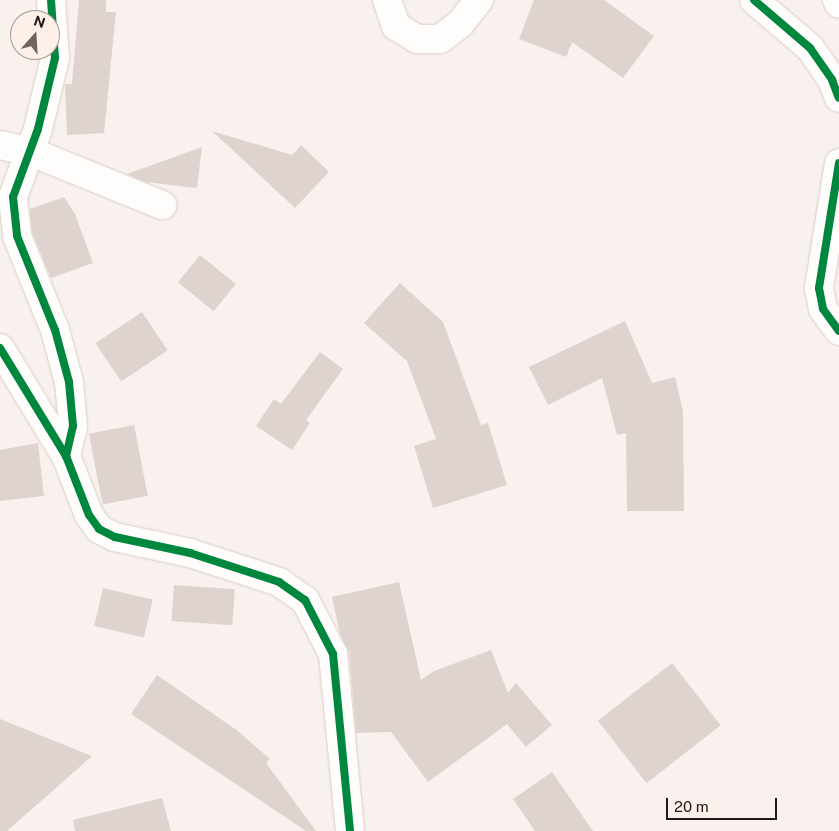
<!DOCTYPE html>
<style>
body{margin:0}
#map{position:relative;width:839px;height:831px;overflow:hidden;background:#f9f1ed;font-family:"Public Sans",sans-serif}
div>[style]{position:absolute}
.building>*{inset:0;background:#ded3cf;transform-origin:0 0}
.roads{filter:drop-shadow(0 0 1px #d9cdc8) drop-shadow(0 0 1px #d9cdc8)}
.minor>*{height:28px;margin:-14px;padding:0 14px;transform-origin:14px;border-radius:14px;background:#fefdfc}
.cycleway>*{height:8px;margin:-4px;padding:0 4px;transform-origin:4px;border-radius:4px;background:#00873e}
span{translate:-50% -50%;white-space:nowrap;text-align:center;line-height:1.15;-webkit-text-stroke:4.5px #feefe8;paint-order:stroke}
.north{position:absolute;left:10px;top:10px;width:50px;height:50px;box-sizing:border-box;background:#feefe8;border:1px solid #a79992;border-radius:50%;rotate:19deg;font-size:14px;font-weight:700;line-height:20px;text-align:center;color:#251812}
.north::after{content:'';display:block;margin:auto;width:18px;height:22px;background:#6f645f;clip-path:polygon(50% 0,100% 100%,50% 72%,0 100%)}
.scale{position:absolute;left:666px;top:798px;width:111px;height:22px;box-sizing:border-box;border:2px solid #251812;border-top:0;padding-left:6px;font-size:15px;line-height:18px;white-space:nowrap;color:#251812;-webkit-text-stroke:4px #feefe8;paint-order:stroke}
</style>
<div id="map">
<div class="building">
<div style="clip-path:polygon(79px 0,106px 0,106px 12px,116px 12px,104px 133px,67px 135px,65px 84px,72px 84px)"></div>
<div style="clip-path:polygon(534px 0,604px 0,654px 36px,623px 78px,572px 42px,566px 57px,519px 39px)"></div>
<div style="clip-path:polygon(212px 131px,292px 155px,301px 145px,329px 172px,295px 208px)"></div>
<div style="clip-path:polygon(202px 147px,197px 188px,146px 182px,127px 174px)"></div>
<div style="clip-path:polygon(64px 197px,75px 214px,93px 263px,51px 278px,32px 232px,30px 209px)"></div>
<div style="left:200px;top:255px;width:46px;height:35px;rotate:39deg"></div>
<div style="clip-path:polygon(400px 283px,443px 322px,481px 425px,488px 423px,507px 485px,433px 508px,414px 446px,436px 439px,407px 361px,364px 323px)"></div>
<div style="left:142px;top:312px;width:46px;height:56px;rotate:56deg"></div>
<div style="clip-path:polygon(625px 321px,652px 383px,675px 377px,683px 411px,684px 511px,627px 511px,626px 433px,617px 435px,602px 378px,548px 405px,529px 367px)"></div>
<div style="clip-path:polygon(320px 352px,343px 369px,306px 420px,310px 423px,292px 450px,256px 426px,274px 399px,281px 404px)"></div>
<div style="left:134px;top:425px;width:72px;height:46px;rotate:79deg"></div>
<div style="clip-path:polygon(38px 443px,44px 496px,0 501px,0 450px)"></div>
<div style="clip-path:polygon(399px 582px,421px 680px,434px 671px,491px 650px,508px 693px,516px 683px,552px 725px,526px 747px,507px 724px,428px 782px,391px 732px,356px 733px,349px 652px,340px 634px,332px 597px)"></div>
<div style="left:174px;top:585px;width:61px;height:36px;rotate:4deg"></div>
<div style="left:103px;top:588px;width:51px;height:39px;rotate:13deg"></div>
<div style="left:672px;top:663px;width:79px;height:94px;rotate:52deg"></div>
<div style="clip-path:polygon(157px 675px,238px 731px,270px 759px,266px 763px,316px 831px,306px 831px,131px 714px)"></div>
<div style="clip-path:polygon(0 719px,92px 756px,7px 831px,0 831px)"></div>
<div style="clip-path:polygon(552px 772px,593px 831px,535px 831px,513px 799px)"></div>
<div style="clip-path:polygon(162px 798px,171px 831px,75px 831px,73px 820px)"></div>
</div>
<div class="roads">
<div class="minor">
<div style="left:51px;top:0;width:58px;rotate:86.1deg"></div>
<div style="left:55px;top:58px;width:73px;rotate:103.5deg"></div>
<div style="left:38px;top:129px;width:72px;rotate:110.2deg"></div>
<div style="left:13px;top:197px;width:39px;rotate:84deg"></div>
<div style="left:17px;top:236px;width:101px;rotate:68deg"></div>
<div style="left:55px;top:330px;width:54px;rotate:74.9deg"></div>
<div style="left:69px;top:382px;width:44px;rotate:84.8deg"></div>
<div style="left:73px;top:426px;width:31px;rotate:103deg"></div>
<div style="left:387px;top:0;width:28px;rotate:71deg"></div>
<div style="left:396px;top:26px;width:25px;rotate:32deg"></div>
<div style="left:417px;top:39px;width:23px"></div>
<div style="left:440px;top:39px;width:25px;rotate:-37deg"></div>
<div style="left:460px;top:24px;width:31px;rotate:-52deg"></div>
<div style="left:754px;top:0;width:74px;rotate:40.6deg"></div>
<div style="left:810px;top:48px;width:39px;rotate:55deg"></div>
<div style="left:832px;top:80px;width:19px;rotate:69deg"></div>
<div style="left:837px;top:0;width:4px;rotate:63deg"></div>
<div style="left:0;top:145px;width:30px;rotate:12deg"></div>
<div style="left:29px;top:151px;width:144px;rotate:22.1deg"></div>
<div style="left:839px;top:163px;width:127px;rotate:99.1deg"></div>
<div style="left:819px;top:288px;width:21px;rotate:79deg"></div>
<div style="left:823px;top:309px;width:27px;rotate:54deg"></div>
<div style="left:0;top:348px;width:127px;rotate:58.6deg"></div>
<div style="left:66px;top:456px;width:63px;rotate:68.7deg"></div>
<div style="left:89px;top:515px;width:17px;rotate:54deg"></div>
<div style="left:99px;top:529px;width:18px;rotate:27deg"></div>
<div style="left:115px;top:537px;width:77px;rotate:12deg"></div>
<div style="left:190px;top:553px;width:94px;rotate:18deg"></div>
<div style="left:279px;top:582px;width:32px;rotate:35deg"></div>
<div style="left:305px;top:600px;width:61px;rotate:62.6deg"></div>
<div style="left:333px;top:654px;width:178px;rotate:84.5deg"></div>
</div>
</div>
<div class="cycleway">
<div style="left:51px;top:0;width:58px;rotate:86.1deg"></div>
<div style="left:55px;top:58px;width:73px;rotate:103.5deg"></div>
<div style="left:38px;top:129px;width:72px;rotate:110.2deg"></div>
<div style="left:13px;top:197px;width:39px;rotate:84deg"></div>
<div style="left:17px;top:236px;width:101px;rotate:68deg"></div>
<div style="left:55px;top:330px;width:54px;rotate:74.9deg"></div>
<div style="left:69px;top:382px;width:44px;rotate:84.8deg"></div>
<div style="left:73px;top:426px;width:31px;rotate:103deg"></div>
<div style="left:754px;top:0;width:74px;rotate:40.6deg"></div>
<div style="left:810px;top:48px;width:39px;rotate:55deg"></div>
<div style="left:832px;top:80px;width:19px;rotate:69deg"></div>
<div style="left:839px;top:163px;width:127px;rotate:99.1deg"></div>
<div style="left:819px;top:288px;width:21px;rotate:79deg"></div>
<div style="left:823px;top:309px;width:27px;rotate:54deg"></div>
<div style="left:0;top:348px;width:127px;rotate:58.6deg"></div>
<div style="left:66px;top:456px;width:63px;rotate:68.7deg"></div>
<div style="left:89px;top:515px;width:17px;rotate:54deg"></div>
<div style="left:99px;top:529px;width:18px;rotate:27deg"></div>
<div style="left:115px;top:537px;width:77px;rotate:12deg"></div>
<div style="left:190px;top:553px;width:94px;rotate:18deg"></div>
<div style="left:279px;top:582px;width:32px;rotate:35deg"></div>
<div style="left:305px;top:600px;width:61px;rotate:62.6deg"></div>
<div style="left:333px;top:654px;width:178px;rotate:84.5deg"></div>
</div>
<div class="north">N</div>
<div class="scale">20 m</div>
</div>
